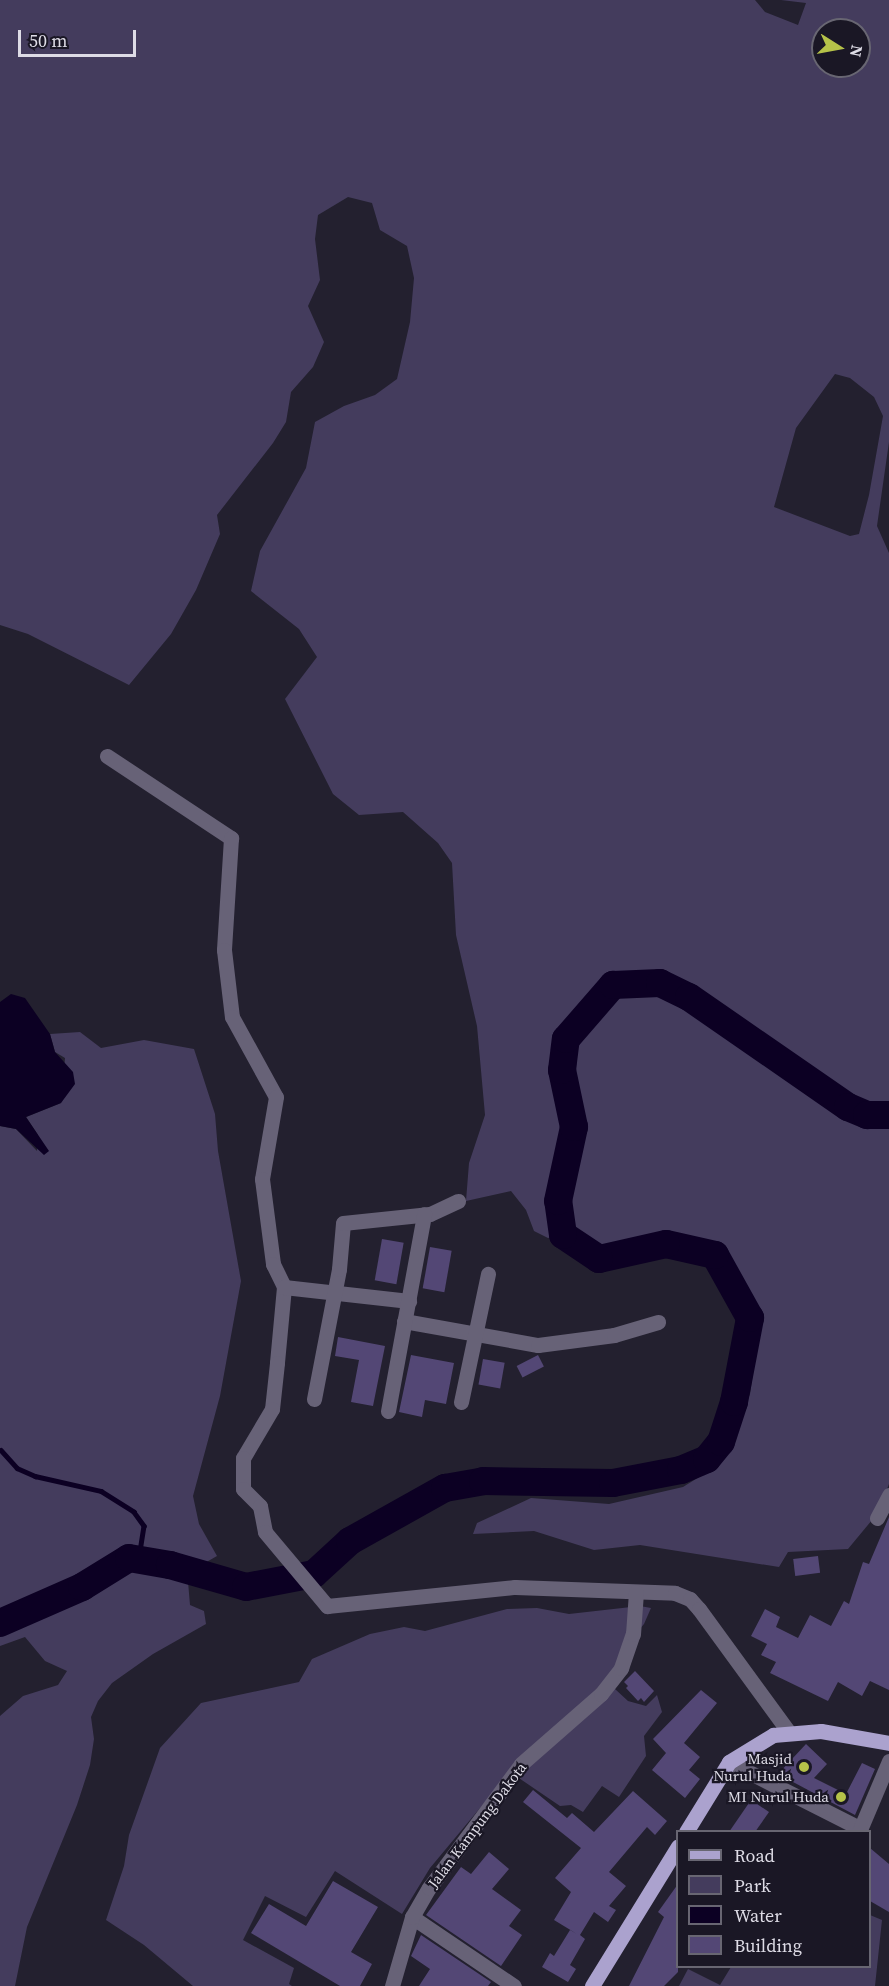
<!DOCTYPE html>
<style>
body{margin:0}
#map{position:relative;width:889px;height:1986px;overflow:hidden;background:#23202f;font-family:"Source Serif 4",serif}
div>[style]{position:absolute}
.green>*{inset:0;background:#443c5d}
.water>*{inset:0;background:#0c0023}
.stream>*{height:4.5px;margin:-2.25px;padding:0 2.25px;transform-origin:2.25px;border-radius:2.25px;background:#0c0023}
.river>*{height:28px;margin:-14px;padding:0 14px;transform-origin:14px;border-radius:14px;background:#0c0023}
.building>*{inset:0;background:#534775;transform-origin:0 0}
.minor>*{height:15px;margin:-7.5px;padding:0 7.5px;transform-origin:7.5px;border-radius:7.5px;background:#676277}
.major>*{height:15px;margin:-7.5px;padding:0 7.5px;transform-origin:7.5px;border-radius:7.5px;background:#aba2ce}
.dots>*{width:16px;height:16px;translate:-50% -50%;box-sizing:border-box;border:3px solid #1a1725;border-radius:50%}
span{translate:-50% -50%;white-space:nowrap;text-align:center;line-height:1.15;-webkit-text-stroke:4.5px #1a1725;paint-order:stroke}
.poi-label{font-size:15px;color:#dedce6}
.right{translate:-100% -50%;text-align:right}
.street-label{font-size:15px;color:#dedce6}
.legend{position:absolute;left:676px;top:1830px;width:195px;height:138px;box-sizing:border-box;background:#1a1725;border:2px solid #686672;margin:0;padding:8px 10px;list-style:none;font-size:18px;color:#dedce6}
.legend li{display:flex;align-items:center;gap:12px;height:30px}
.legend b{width:30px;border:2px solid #686672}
.north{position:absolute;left:811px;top:18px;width:60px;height:60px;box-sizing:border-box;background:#1a1725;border:2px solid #686672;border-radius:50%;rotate:101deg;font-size:16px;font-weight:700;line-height:24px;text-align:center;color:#dedce6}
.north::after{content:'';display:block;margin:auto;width:21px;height:27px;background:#b5c249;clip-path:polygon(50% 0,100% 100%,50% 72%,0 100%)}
.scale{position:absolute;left:18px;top:30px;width:118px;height:27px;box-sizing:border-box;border:3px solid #dedce6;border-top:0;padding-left:8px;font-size:18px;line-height:21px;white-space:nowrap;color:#dedce6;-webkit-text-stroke:4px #1a1725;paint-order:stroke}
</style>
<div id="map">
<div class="green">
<div style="clip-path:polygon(evenodd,0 0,755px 0,765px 12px,798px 25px,806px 3px,781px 0,889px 0,889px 442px,877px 526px,889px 553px,889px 1484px,877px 1514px,848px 1549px,788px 1552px,779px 1567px,640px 1545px,594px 1550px,534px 1531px,473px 1534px,477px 1523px,531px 1498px,609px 1504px,683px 1487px,720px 1464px,750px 1394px,759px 1331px,750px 1291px,727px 1253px,693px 1239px,659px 1237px,597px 1249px,574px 1233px,548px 1238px,534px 1231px,526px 1210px,511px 1191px,466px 1201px,469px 1163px,485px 1115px,477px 1026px,456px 935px,452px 863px,438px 843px,403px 812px,359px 815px,333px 794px,285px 699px,317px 657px,299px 629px,251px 591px,260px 551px,306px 468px,315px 422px,344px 406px,375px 395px,397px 379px,410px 322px,414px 278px,407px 246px,380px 230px,372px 203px,348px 197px,318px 215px,315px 239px,320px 280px,308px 306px,324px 342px,313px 367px,291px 392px,286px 422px,273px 443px,217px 515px,220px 534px,196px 590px,171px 634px,129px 685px,28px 634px,0 625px,0 0,823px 30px,859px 30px,859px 66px,823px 66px,823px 30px,0 0,835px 374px,850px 378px,874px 397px,883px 416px,869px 495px,859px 534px,850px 536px,774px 507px,796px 428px,835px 374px)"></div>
<div style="clip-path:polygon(80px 1032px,101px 1048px,144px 1040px,194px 1049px,215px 1114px,218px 1151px,241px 1281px,220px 1396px,193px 1496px,199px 1524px,217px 1556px,203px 1564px,186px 1558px,190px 1605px,204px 1611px,206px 1624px,153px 1654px,112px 1683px,98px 1701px,91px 1717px,94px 1739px,90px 1765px,77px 1805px,27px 1927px,15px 1986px,0 1986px,0 1716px,23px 1696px,58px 1685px,67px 1671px,45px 1661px,25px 1637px,0 1646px,0 1126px,16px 1129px,37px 1151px,38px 1135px,26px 1117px,61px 1103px,65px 1058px,55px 1052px,50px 1034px)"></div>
<div style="clip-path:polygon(640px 1606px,651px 1608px,644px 1624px,624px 1648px,614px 1673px,615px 1689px,628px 1701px,646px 1706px,657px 1695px,662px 1712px,644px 1736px,646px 1756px,619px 1797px,602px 1786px,583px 1812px,571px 1805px,560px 1806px,510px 1772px,430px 1868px,402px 1914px,335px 1871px,306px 1917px,265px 1896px,243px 1940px,294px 1968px,289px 1984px,292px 1986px,193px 1986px,144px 1945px,106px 1920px,124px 1866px,129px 1835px,160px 1748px,201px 1703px,299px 1682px,312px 1659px,370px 1634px,404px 1627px,425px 1631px,507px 1609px,537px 1608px,569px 1614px)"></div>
<div style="clip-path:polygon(870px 1915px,882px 1920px,875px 1986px,679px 1986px,688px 1969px,720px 1985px,731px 1967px,870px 1966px)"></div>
</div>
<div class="water">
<div style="clip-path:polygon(11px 994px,25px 998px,50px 1034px,55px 1052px,73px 1072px,75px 1084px,61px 1103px,26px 1117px,49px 1151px,44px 1155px,16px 1129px,0 1126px,0 1002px)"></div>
</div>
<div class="stream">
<div style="left:1px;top:1450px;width:24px;rotate:48deg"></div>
<div style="left:17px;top:1468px;width:20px;rotate:24deg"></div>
<div style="left:35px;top:1476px;width:68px;rotate:12.8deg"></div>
<div style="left:101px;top:1491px;width:39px;rotate:32deg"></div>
<div style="left:134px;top:1512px;width:17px;rotate:54deg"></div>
<div style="left:144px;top:1526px;width:33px;rotate:99deg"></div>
</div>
<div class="river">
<div style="left:0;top:1623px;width:90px;rotate:-23.7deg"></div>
<div style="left:82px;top:1587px;width:55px;rotate:-31.7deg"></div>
<div style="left:129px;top:1558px;width:42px;rotate:9.7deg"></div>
<div style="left:170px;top:1565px;width:79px;rotate:16.1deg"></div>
<div style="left:246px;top:1587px;width:69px;rotate:-10.8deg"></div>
<div style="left:314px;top:1574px;width:49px;rotate:-42.5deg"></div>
<div style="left:350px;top:1541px;width:109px;rotate:-29.2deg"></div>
<div style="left:445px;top:1488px;width:39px;rotate:-10deg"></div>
<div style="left:483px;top:1481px;width:130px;rotate:0.9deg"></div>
<div style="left:613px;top:1483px;width:69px;rotate:-10.8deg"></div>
<div style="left:681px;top:1470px;width:28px;rotate:-23deg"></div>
<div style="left:707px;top:1459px;width:22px;rotate:-51deg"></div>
<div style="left:721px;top:1442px;width:42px;rotate:-72deg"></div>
<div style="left:734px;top:1402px;width:86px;rotate:-79.2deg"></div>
<div style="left:750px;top:1318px;width:72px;rotate:-119.1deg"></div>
<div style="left:715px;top:1255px;width:50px;rotate:-167.3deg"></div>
<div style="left:666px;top:1244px;width:69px;rotate:167.4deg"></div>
<div style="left:599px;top:1259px;width:43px;rotate:-146.3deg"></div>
<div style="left:563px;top:1235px;width:34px;rotate:-98deg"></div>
<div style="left:558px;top:1201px;width:76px;rotate:-77.8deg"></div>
<div style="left:574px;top:1127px;width:58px;rotate:-101.9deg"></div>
<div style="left:562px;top:1070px;width:31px;rotate:-83deg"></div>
<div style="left:566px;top:1039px;width:72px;rotate:-49deg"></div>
<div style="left:613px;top:985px;width:47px;rotate:-2.4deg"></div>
<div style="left:660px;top:983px;width:32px;rotate:26deg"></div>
<div style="left:689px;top:997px;width:193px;rotate:34.7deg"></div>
<div style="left:848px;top:1107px;width:21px;rotate:23deg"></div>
<div style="left:867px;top:1115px;width:22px"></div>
</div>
<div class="building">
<div style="left:382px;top:1239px;width:22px;height:42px;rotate:10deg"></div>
<div style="left:430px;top:1247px;width:22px;height:42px;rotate:10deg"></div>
<div style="clip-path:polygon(338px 1337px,385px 1346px,373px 1406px,351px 1402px,359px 1360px,335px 1356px)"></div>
<div style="clip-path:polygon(411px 1355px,454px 1363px,446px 1404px,425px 1400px,422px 1417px,399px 1412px)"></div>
<div style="left:538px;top:1355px;width:13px;height:24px;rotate:63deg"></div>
<div style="left:483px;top:1359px;width:22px;height:26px;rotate:10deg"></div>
<div style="clip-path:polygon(889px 1517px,889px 1690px,870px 1681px,862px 1696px,838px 1682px,828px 1701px,770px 1673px,776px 1662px,761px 1655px,767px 1644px,751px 1636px,765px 1609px,780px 1617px,776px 1627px,798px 1638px,810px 1615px,831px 1626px,844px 1601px,849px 1604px,863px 1562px,869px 1564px)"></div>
<div style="left:818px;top:1556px;width:17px;height:25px;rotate:83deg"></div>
<div style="clip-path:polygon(635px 1671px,654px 1691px,644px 1702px,641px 1698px,638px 1701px,626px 1688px,628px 1686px,624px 1682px)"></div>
<div style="clip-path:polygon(701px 1690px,717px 1703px,684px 1743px,700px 1757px,689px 1770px,700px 1779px,685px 1798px,652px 1770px,666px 1753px,653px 1739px)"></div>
<div style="clip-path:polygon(806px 1744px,827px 1764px,814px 1778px,846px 1794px,862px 1763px,875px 1769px,855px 1815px,778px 1774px)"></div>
<div style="clip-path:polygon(533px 1790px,567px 1818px,572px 1813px,594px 1832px,633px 1791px,667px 1821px,655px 1835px,647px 1827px,609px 1872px,626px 1886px,609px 1906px,616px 1910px,608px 1922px,594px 1912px,580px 1935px,585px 1939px,570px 1965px,576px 1969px,568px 1982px,542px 1967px,550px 1953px,554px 1956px,570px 1930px,577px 1934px,554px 1920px,571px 1892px,555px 1878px,581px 1848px,523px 1802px)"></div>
<div style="clip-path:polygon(751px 1800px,769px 1812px,755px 1832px,729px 1832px)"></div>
<div style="clip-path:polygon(870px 1848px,889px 1864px,889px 1912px,870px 1901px)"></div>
<div style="clip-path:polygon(489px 1852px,509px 1869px,492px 1889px,521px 1910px,509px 1926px,522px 1935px,501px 1966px,426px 1915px,461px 1867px,471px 1874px)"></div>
<div style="clip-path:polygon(333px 1881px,378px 1907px,351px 1952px,372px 1964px,360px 1986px,340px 1986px,251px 1933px,269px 1904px,306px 1926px)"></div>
<div style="clip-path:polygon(678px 1884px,678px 1972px,664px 1986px,629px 1986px,664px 1917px,658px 1912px)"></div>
<div style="clip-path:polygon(421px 1935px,491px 1982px,488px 1986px,419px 1986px,430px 1969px,411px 1956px)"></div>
</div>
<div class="minor">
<div style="left:107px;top:756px;width:149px;rotate:33.5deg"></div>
<div style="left:231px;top:838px;width:112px;rotate:93.6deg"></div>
<div style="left:224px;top:950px;width:67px;rotate:83.2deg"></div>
<div style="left:232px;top:1017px;width:91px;rotate:61.2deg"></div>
<div style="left:276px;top:1097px;width:83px;rotate:99.7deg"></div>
<div style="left:262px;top:1179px;width:86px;rotate:82.6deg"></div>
<div style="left:273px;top:1264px;width:25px;rotate:64deg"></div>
<div style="left:284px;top:1287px;width:76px;rotate:95.3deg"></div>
<div style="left:277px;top:1363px;width:46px;rotate:96.2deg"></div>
<div style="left:272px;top:1409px;width:57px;rotate:120.6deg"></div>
<div style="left:243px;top:1458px;width:31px;rotate:90deg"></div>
<div style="left:243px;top:1489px;width:24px;rotate:45deg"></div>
<div style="left:260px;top:1506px;width:26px;rotate:79deg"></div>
<div style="left:265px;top:1532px;width:97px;rotate:50deg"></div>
<div style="left:327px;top:1606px;width:189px;rotate:-5.8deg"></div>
<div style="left:515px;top:1587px;width:160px;rotate:2.1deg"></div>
<div style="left:675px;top:1593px;width:16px;rotate:22deg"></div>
<div style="left:690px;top:1599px;width:13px;rotate:48deg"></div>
<div style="left:699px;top:1609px;width:151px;rotate:53.9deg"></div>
<div style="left:284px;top:1287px;width:126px;rotate:6.4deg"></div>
<div style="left:404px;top:1321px;width:136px;rotate:10.2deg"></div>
<div style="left:538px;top:1345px;width:77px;rotate:-7.5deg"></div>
<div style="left:614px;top:1335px;width:46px;rotate:-16.5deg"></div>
<div style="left:314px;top:1399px;width:132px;rotate:-79.1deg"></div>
<div style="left:339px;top:1269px;width:46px;rotate:-85deg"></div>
<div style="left:343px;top:1223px;width:87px;rotate:-5.9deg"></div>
<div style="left:430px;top:1214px;width:31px;rotate:-25deg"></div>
<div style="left:461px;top:1402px;width:131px;rotate:-78.1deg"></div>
<div style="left:388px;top:1411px;width:200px;rotate:-79.6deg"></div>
<div style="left:877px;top:1518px;width:26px;rotate:-62deg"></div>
<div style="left:729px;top:1762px;width:146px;rotate:26.9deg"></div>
<div style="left:859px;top:1832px;width:77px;rotate:-67.1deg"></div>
<div style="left:412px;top:1917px;width:123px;rotate:34.1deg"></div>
<div style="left:392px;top:1986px;width:72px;rotate:-73.8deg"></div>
<div style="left:412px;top:1917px;width:34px;rotate:-60deg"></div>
<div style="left:429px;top:1888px;width:154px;rotate:-53.4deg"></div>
<div style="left:521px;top:1764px;width:106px;rotate:-41.2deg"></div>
<div style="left:601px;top:1694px;width:33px;rotate:-52deg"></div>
<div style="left:621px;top:1668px;width:36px;rotate:-71deg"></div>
<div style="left:633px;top:1634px;width:42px;rotate:-85.9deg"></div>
</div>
<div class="major">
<div style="left:686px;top:1832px;width:82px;rotate:-58.4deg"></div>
<div style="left:729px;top:1762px;width:52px;rotate:-31.5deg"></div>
<div style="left:773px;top:1735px;width:48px;rotate:-4.8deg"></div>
<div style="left:821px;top:1731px;width:69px;rotate:10deg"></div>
<div style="left:592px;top:1986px;width:164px;rotate:-58.4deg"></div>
</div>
<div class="dots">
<div style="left:804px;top:1767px;background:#b5c249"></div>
<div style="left:841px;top:1797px;background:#b5c249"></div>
</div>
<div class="poi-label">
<span class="right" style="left:792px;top:1767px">Masjid<br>Nurul Huda</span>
<span class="right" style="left:829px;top:1797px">MI Nurul Huda</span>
</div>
<div class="street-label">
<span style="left:477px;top:1825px;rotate:-53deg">Jalan Kampung Dakota</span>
</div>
<ul class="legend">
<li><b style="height:8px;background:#aba2ce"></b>Road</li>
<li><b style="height:16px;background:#443c5d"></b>Park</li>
<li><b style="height:16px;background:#0c0023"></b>Water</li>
<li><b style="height:16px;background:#534775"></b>Building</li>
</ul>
<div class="north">N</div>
<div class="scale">50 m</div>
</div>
